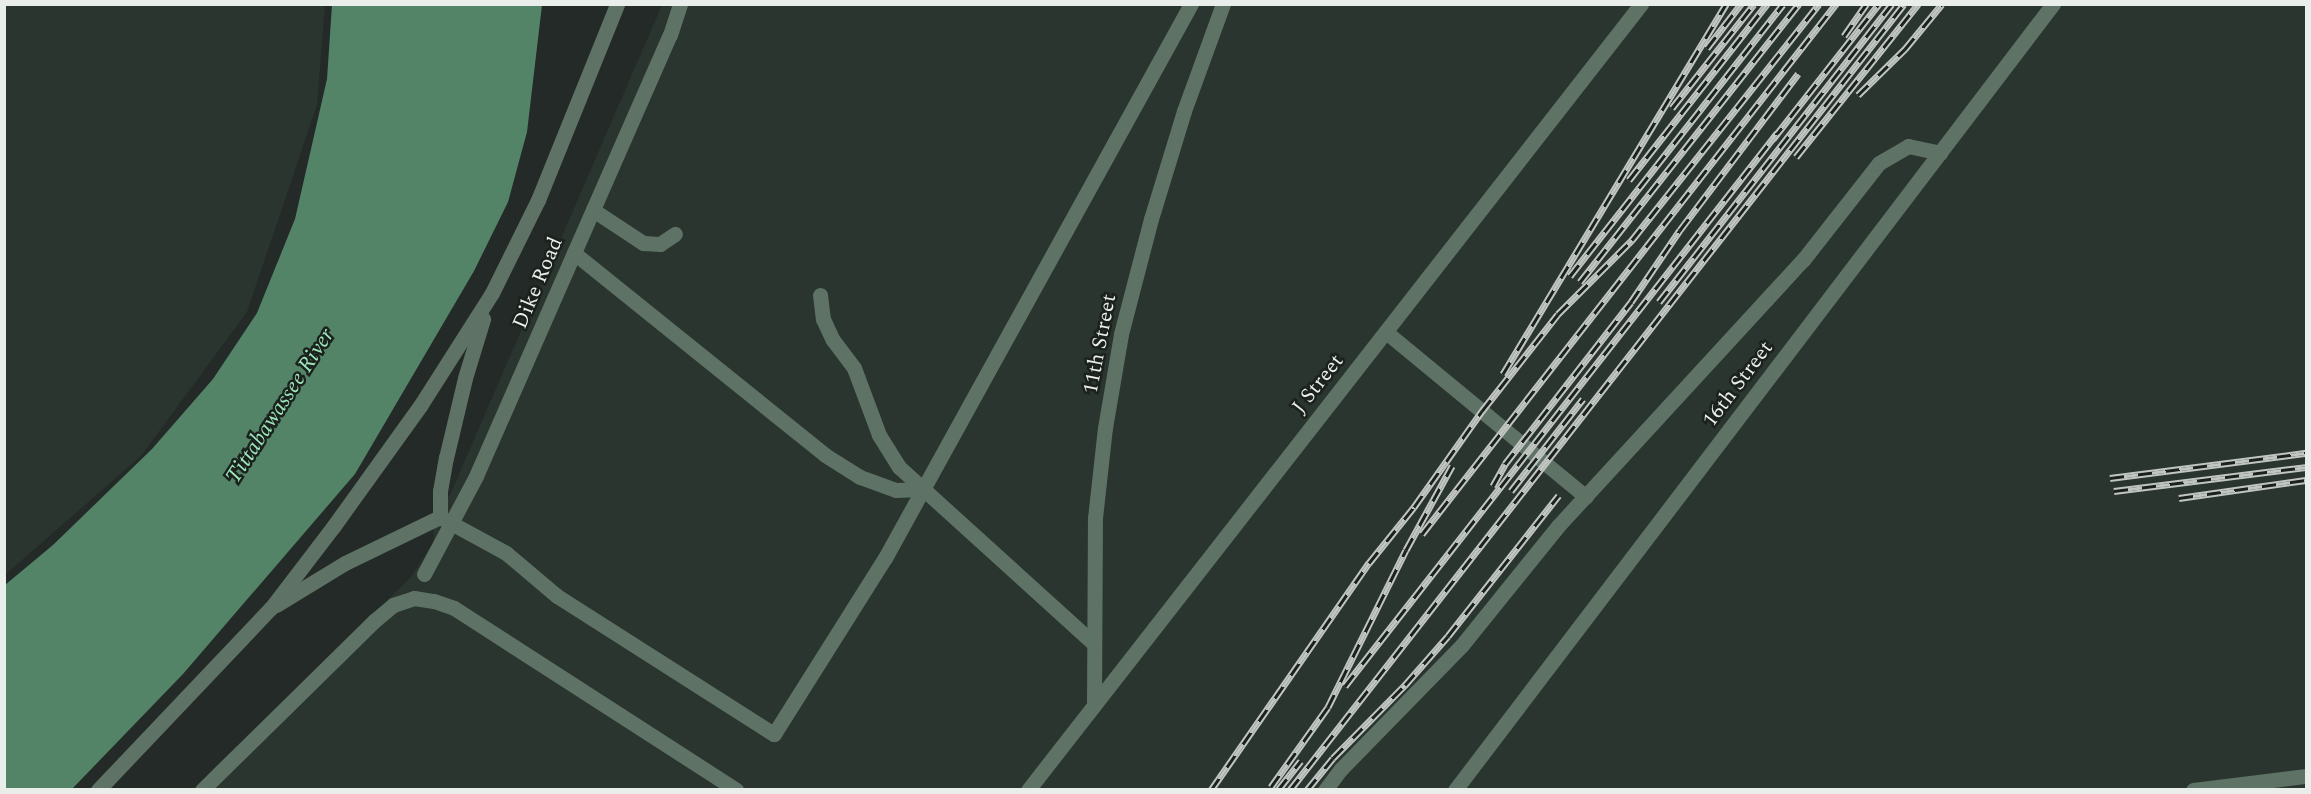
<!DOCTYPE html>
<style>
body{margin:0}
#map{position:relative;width:2311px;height:794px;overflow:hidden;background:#242a27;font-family:Spectral,serif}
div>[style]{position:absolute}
.built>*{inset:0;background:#29352e}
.water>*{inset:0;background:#548467}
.minor>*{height:15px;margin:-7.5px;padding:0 7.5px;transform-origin:7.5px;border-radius:7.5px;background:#5e7265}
.rail>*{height:7px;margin-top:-3.5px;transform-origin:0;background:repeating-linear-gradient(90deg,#1b211d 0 14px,#c1c6c3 0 28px);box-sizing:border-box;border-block:2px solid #c1c6c3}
span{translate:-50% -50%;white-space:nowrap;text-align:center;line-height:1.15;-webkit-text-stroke:5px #1b211d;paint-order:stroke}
.street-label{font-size:21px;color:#eaeeeb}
.water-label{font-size:22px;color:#9de9bc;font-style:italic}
.frame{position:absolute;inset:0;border:6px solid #eaeeeb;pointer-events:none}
</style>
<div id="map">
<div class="built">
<div style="clip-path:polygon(5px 4px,325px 5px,317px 105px,247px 312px,141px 456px,5px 575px)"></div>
<div style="clip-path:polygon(662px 5px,2306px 5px,2306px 789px,194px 790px,411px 577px,434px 541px,433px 508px,450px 495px)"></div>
</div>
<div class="water">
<div style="clip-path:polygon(332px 5px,542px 5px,527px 132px,508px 202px,474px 271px,355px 474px,183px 674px,72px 789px,5px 789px,5px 585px,53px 545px,152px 449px,213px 379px,257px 313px,295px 219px,327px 79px)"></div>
</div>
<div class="minor">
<div style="left:593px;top:210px;width:60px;rotate:33.4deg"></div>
<div style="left:643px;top:243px;width:17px;rotate:3deg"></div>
<div style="left:660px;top:244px;width:18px;rotate:-34deg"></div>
<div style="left:574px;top:253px;width:322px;rotate:38.8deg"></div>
<div style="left:825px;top:455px;width:41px;rotate:32.2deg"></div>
<div style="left:860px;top:477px;width:38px;rotate:20deg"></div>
<div style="left:896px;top:490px;width:27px;rotate:-2deg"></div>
<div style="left:820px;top:295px;width:24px;rotate:83deg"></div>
<div style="left:823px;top:319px;width:23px;rotate:65deg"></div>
<div style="left:833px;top:340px;width:35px;rotate:53deg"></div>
<div style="left:854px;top:368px;width:72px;rotate:69.5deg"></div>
<div style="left:879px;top:435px;width:38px;rotate:58deg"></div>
<div style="left:899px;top:467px;width:263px;rotate:42.2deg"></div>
<div style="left:1386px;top:332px;width:259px;rotate:39.5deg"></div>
<div style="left:440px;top:517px;width:75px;rotate:28.6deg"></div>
<div style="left:506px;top:553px;width:67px;rotate:40.1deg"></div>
<div style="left:557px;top:596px;width:257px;rotate:32.5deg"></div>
<div style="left:774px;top:734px;width:208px;rotate:-57.8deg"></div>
<div style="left:885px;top:558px;width:633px;rotate:-61.09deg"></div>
<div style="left:424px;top:574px;width:111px;rotate:-62deg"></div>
<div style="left:476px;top:476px;width:482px;rotate:-66.3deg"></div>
<div style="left:670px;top:35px;width:33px;rotate:-72deg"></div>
<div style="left:276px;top:605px;width:81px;rotate:-31.3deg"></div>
<div style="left:345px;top:563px;width:106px;rotate:-25.8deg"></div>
<div style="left:440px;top:517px;width:26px;rotate:-90deg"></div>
<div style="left:440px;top:491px;width:34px;rotate:-80deg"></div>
<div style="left:446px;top:458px;width:82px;rotate:-76.6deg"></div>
<div style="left:465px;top:378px;width:62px;rotate:-73deg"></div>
<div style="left:1094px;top:705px;width:187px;rotate:-89.7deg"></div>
<div style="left:1095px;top:518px;width:91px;rotate:-83.7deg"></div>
<div style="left:1105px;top:428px;width:95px;rotate:-80.3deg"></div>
<div style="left:1121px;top:334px;width:119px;rotate:-75.4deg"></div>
<div style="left:1151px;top:219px;width:113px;rotate:-73deg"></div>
<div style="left:1184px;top:111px;width:114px;rotate:-70deg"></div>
<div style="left:98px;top:790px;width:251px;rotate:-46.5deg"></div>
<div style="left:271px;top:608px;width:102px;rotate:-52.6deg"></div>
<div style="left:333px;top:527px;width:149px;rotate:-54.3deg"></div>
<div style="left:420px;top:406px;width:134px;rotate:-57.5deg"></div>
<div style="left:492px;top:293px;width:104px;rotate:-63.7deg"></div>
<div style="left:538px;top:200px;width:211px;rotate:-68deg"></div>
<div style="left:202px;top:790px;width:241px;rotate:-44.5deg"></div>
<div style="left:374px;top:621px;width:25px;rotate:-40deg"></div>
<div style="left:393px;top:605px;width:22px;rotate:-18deg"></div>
<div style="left:414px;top:598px;width:20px;rotate:9deg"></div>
<div style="left:434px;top:601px;width:21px;rotate:19deg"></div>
<div style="left:454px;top:608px;width:336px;rotate:32.8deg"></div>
<div style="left:1028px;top:790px;width:997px;rotate:-52.05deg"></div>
<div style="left:1325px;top:790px;width:26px;rotate:-53deg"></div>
<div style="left:1341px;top:769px;width:173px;rotate:-45.7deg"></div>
<div style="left:1462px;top:645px;width:153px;rotate:-51.1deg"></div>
<div style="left:1558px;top:526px;width:362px;rotate:-47.4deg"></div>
<div style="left:1803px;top:260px;width:123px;rotate:-51.9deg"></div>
<div style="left:1879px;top:163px;width:34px;rotate:-30deg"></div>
<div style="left:1908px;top:146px;width:33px;rotate:12deg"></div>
<div style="left:1455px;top:790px;width:988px;rotate:-52.74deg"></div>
<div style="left:2193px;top:790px;width:114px;rotate:-7.1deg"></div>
</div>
<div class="rail">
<div style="left:1844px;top:36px;width:39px;rotate:-55deg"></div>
<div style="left:1707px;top:48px;width:56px;rotate:-52.3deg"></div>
<div style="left:1858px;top:95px;width:66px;rotate:-44.4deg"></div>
<div style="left:1905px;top:49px;width:58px;rotate:-50.6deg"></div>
<div style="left:1672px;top:108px;width:132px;rotate:-51.7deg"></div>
<div style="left:1773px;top:139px;width:172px;rotate:-51.9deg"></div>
<div style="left:1796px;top:157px;width:196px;rotate:-51.4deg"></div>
<div style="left:1629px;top:180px;width:224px;rotate:-51.9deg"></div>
<div style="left:1570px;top:276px;width:345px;rotate:-51.9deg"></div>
<div style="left:1580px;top:282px;width:354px;rotate:-51.8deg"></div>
<div style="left:1659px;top:302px;width:378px;rotate:-52deg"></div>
<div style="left:1503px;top:374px;width:432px;rotate:-58.9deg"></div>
<div style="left:2110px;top:478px;width:198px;rotate:-7.3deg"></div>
<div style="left:1493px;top:486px;width:25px;rotate:-61deg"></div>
<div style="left:1505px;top:464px;width:205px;rotate:-52.1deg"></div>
<div style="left:1631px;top:302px;width:87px;rotate:-55.8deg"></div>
<div style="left:1680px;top:230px;width:196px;rotate:-52.9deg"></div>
<div style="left:1511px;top:491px;width:117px;rotate:-52deg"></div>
<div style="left:2114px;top:491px;width:193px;rotate:-7.1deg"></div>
<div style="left:2179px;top:498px;width:128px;rotate:-8.1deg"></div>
<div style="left:1422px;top:534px;width:673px;rotate:-52.01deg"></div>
<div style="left:1345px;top:686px;width:702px;rotate:-52deg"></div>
<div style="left:1271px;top:787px;width:98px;rotate:-54.5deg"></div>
<div style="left:1328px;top:707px;width:175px;rotate:-63.6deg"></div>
<div style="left:1406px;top:550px;width:96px;rotate:-61.3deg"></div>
<div style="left:1211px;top:790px;width:277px;rotate:-55.2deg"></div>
<div style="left:1369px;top:563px;width:72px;rotate:-51.2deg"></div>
<div style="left:1414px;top:507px;width:118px;rotate:-54.7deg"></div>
<div style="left:1482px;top:411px;width:123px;rotate:-51.9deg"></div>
<div style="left:1558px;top:314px;width:105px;rotate:-45deg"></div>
<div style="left:1632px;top:240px;width:301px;rotate:-51.6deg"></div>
<div style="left:1278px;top:790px;width:37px;rotate:-52deg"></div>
<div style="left:1290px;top:790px;width:997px;rotate:-52deg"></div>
<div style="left:1307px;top:790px;width:41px;rotate:-50.9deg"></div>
<div style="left:1333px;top:758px;width:103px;rotate:-45.4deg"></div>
<div style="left:1405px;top:685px;width:65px;rotate:-48.7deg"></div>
<div style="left:1448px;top:636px;width:179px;rotate:-51.8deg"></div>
</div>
<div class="street-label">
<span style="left:538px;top:283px;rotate:-67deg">Dike Road</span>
<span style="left:1100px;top:344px;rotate:-79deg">11th Street</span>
<span style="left:1318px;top:384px;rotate:-52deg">J Street</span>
<span style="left:1738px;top:384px;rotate:-53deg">16th Street</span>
</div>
<div class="water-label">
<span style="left:280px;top:406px;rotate:-57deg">Tittabawassee River</span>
</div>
<div class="frame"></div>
</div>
